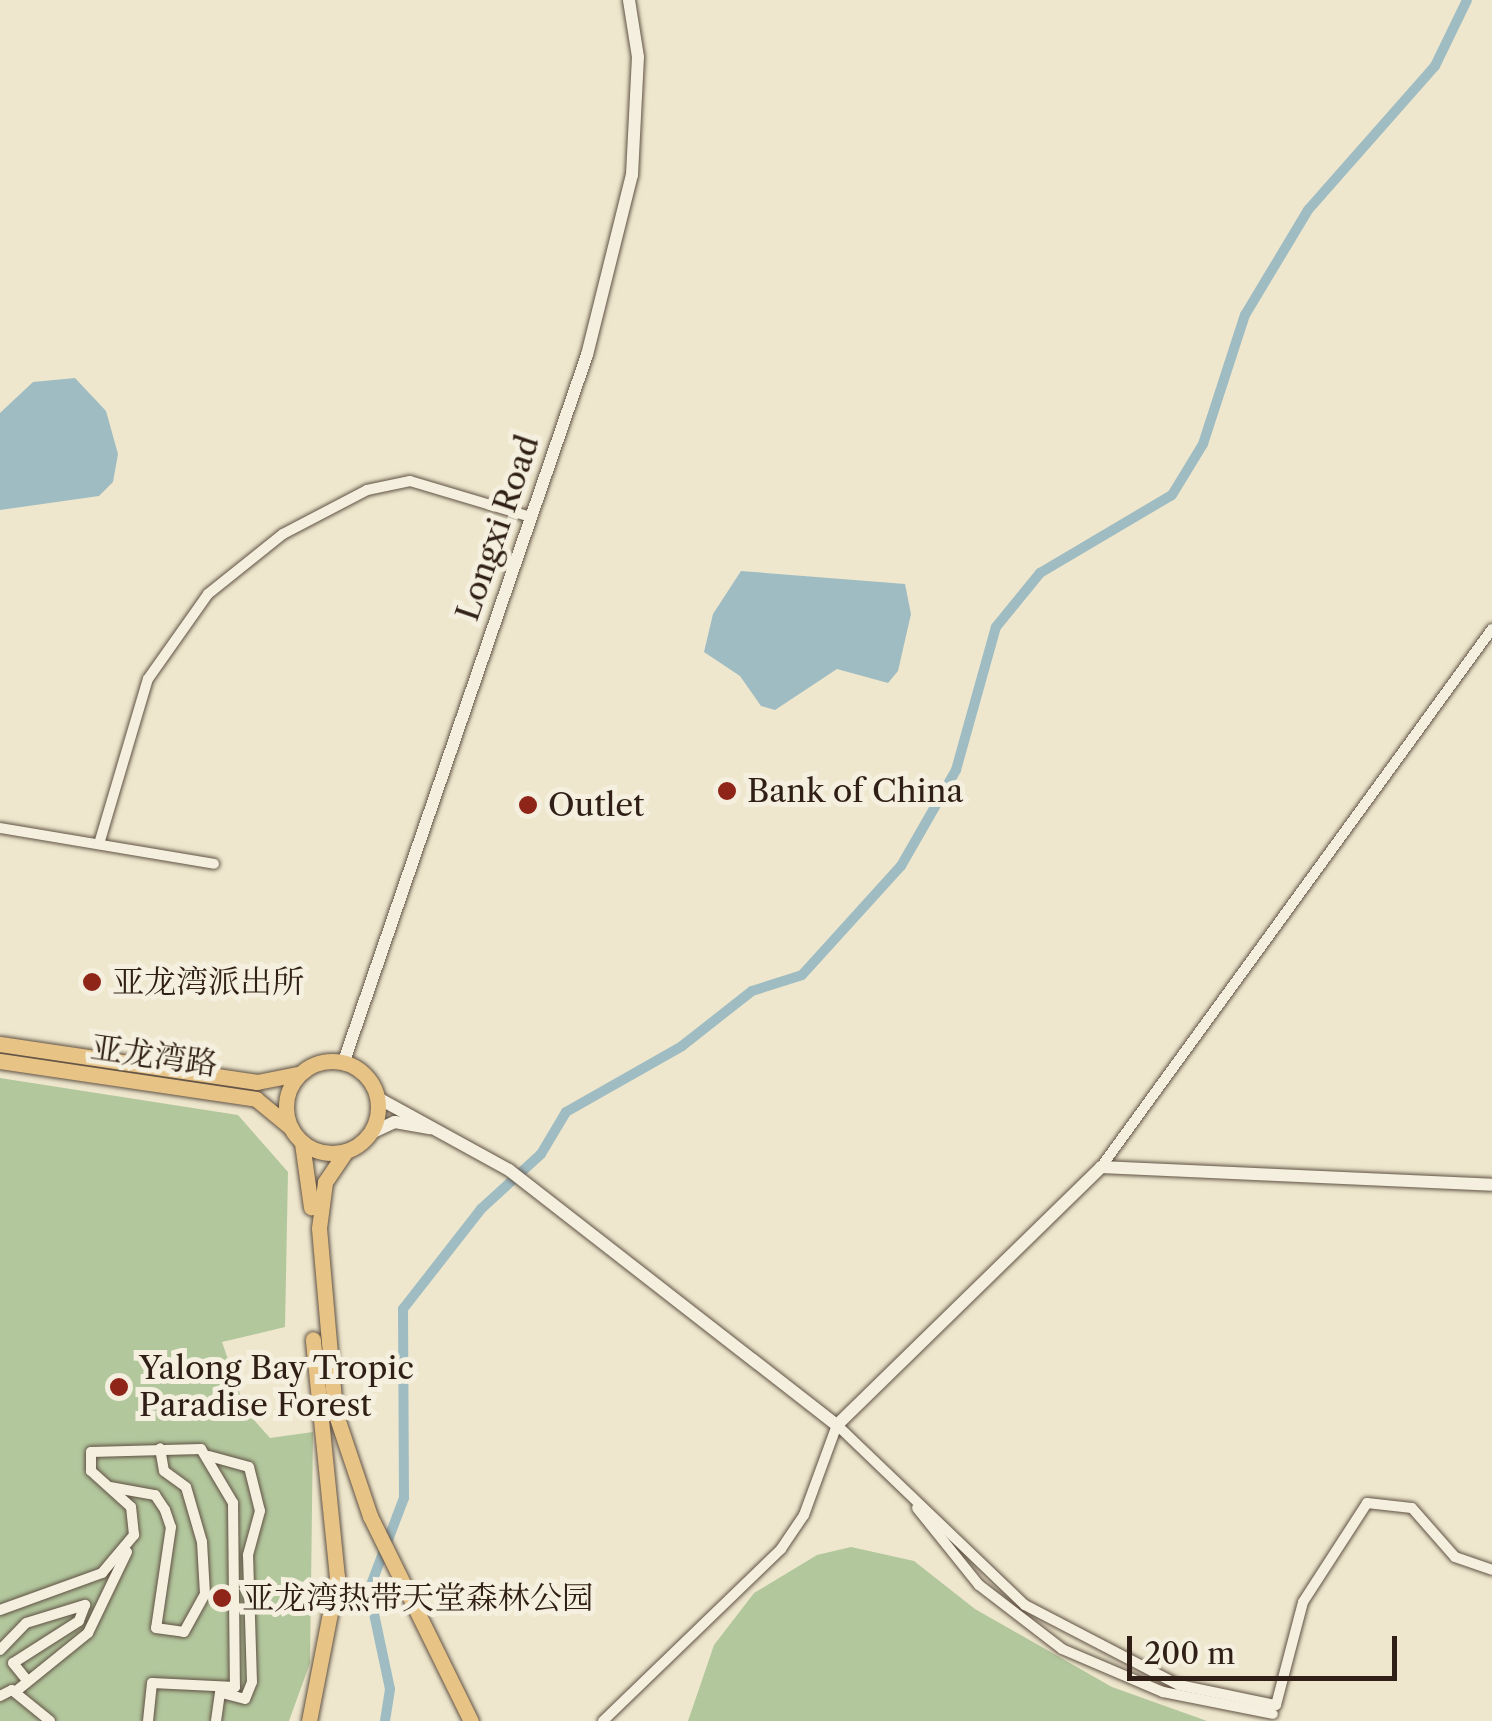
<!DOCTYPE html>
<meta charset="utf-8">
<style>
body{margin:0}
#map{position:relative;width:1492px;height:1721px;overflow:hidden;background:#eee7cd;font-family:"Libre Caslon Text","Noto Serif SC",serif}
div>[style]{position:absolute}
.green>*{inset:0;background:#b3c79d}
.water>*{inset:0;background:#9fbcc3}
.canal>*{height:10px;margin:-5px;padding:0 5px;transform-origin:5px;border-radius:5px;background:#9fbcc3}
.roads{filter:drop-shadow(0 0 2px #605144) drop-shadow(0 0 2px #605144)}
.minor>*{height:10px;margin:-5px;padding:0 5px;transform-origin:5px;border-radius:5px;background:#f4efde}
.tertiary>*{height:12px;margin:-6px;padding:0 6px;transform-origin:6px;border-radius:6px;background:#f4efde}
.primary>*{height:15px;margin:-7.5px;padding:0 7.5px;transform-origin:7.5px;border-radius:7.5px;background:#e7c486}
.primary>.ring{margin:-7.5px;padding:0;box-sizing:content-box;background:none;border:15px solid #e7c486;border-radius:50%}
.dots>*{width:28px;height:28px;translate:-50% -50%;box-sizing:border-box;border:5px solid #f4efde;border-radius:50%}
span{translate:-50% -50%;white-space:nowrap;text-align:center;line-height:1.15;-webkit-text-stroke:10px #f4efde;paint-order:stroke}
.street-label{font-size:32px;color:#301f16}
.poi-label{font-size:32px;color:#301f16}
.left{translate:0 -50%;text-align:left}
.scale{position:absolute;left:1127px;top:1636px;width:270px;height:45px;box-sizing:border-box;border:5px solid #301f16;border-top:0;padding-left:12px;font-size:30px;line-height:35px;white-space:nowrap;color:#301f16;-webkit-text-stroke:8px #f4efde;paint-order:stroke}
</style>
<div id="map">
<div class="green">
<div style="clip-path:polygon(0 1078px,238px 1115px,288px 1172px,285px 1327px,222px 1342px,246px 1411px,270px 1438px,313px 1432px,310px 1663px,289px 1721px,0 1721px)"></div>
<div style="clip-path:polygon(851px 1547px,914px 1561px,975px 1609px,1112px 1687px,1207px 1721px,688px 1721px,714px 1645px,754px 1593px,817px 1555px)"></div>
</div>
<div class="water">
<div style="clip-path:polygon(75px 378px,106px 411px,118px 454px,113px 482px,99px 496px,0 510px,0 413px,33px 382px)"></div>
<div style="clip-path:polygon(741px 571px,905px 584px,911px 614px,898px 671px,888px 683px,837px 669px,775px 710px,761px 706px,740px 676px,704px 652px,713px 614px)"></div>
</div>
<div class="canal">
<div style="left:385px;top:1721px;width:32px;rotate:-81deg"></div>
<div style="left:390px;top:1689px;width:101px;rotate:-102deg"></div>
<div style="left:369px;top:1590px;width:98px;rotate:-69.2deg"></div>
<div style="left:404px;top:1498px;width:189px;rotate:-90.3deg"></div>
<div style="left:403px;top:1309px;width:127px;rotate:-52deg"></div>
<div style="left:481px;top:1209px;width:81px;rotate:-42.5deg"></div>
<div style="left:541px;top:1154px;width:49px;rotate:-59.2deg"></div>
<div style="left:566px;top:1112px;width:133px;rotate:-29.6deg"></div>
<div style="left:682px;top:1046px;width:89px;rotate:-38.2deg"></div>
<div style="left:752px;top:991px;width:52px;rotate:-17.7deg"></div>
<div style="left:802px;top:975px;width:147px;rotate:-47.8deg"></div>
<div style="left:901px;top:866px;width:111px;rotate:-60.2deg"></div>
<div style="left:956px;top:770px;width:148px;rotate:-74.4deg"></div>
<div style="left:996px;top:627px;width:70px;rotate:-50.8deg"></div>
<div style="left:1040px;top:573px;width:153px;rotate:-30.6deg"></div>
<div style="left:1172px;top:495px;width:60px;rotate:-58.7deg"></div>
<div style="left:1203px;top:444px;width:136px;rotate:-72deg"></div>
<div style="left:1245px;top:315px;width:122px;rotate:-59deg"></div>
<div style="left:1308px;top:210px;width:192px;rotate:-48.6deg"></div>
<div style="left:1435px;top:66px;width:73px;rotate:-64.1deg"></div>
</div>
<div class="roads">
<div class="minor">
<div style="left:0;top:828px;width:217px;rotate:9.5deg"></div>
<div style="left:99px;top:844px;width:172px;rotate:-73.5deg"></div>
<div style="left:148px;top:679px;width:104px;rotate:-54.8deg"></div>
<div style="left:208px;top:594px;width:96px;rotate:-38.7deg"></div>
<div style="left:283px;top:534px;width:95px;rotate:-27.6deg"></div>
<div style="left:367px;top:490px;width:44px;rotate:-11.8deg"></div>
<div style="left:410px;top:481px;width:126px;rotate:16.6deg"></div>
<div style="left:1101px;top:1167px;width:665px;rotate:-53.99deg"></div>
<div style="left:209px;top:1456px;width:41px;rotate:15.4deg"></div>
<div style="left:249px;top:1467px;width:45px;rotate:76deg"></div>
<div style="left:260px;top:1511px;width:46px;rotate:105.3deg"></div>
<div style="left:248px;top:1555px;width:127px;rotate:88.2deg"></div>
<div style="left:252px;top:1682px;width:18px;rotate:112deg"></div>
<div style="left:245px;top:1699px;width:23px;rotate:-165deg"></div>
<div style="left:110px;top:1487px;width:46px;rotate:10.1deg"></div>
<div style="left:155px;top:1495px;width:18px;rotate:56deg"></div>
<div style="left:165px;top:1510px;width:18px;rotate:71deg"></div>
<div style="left:171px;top:1527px;width:102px;rotate:98.4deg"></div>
<div style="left:156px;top:1628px;width:28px;rotate:8deg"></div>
<div style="left:184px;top:1632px;width:43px;rotate:-61.1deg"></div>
<div style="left:205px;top:1594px;width:52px;rotate:-93.3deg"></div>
<div style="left:202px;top:1542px;width:57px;rotate:-106.2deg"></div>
<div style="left:186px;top:1487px;width:27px;rotate:-144deg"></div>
<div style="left:164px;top:1471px;width:23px;rotate:-100deg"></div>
<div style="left:917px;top:1508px;width:99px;rotate:51.2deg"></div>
<div style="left:979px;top:1585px;width:105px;rotate:37.6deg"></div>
<div style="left:1062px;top:1649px;width:110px;rotate:23.1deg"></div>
<div style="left:1163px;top:1692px;width:112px;rotate:11.3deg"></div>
<div style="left:0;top:1610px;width:109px;rotate:-19.9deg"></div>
<div style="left:102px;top:1573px;width:50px;rotate:-49.9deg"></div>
<div style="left:134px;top:1535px;width:28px;rotate:-96deg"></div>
<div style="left:131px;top:1507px;width:54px;rotate:-138deg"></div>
<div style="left:91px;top:1471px;width:19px;rotate:-90deg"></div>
<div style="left:91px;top:1452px;width:110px;rotate:-1.6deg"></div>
<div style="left:201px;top:1449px;width:63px;rotate:59.3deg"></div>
<div style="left:233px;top:1503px;width:184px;rotate:89.4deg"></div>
<div style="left:235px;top:1687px;width:83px;rotate:-177.2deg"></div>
<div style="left:152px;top:1683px;width:38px;rotate:96deg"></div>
<div style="left:0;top:1650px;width:37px;rotate:-46deg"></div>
<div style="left:26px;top:1623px;width:62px;rotate:-17deg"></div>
<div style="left:85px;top:1605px;width:17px;rotate:111deg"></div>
<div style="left:79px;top:1621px;width:78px;rotate:147.5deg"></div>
<div style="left:13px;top:1663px;width:21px;rotate:51deg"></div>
<div style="left:15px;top:1692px;width:94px;rotate:-38.9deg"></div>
<div style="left:88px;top:1633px;width:90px;rotate:-64.3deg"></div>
<div style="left:0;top:1696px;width:13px;rotate:-27deg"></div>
<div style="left:12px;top:1690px;width:49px;rotate:39.2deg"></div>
<div style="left:216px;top:1721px;width:29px;rotate:-82deg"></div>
<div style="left:603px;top:1721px;width:248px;rotate:-44deg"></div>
<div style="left:781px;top:1549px;width:41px;rotate:-55.9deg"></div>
<div style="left:804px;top:1515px;width:96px;rotate:-69.9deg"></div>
<div style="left:837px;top:1425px;width:260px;rotate:43.8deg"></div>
<div style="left:1025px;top:1605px;width:174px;rotate:27.5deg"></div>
<div style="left:1179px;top:1685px;width:99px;rotate:11.7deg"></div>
<div style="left:1276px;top:1705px;width:106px;rotate:-75.3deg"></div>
<div style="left:1303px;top:1602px;width:118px;rotate:-57.1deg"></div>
<div style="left:1367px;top:1503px;width:45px;rotate:6.3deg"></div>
<div style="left:1412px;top:1508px;width:65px;rotate:48.7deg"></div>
<div style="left:1455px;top:1557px;width:39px;rotate:19deg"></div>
</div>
<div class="tertiary">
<div style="left:344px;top:1061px;width:747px;rotate:-71.01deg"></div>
<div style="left:587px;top:355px;width:186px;rotate:-76deg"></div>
<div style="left:632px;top:175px;width:118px;rotate:-87.1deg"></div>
<div style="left:638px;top:57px;width:58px;rotate:-99deg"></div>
<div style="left:378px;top:1098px;width:149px;rotate:28.8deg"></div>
<div style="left:509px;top:1170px;width:415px;rotate:37.9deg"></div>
<div style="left:837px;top:1425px;width:369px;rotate:-44.3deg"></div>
<div style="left:1101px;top:1167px;width:391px;rotate:2.6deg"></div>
<div style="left:371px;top:1133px;width:26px;rotate:-25deg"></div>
<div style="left:395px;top:1122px;width:36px;rotate:10deg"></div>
</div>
<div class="primary">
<div style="left:0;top:1044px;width:260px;rotate:8.4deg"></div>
<div style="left:257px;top:1082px;width:42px;rotate:-11deg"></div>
<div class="ring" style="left:286px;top:1061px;width:77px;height:77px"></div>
<div style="left:0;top:1061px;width:259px;rotate:8.4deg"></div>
<div style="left:256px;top:1099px;width:44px;rotate:39.5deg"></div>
<div style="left:302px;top:1143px;width:65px;rotate:82deg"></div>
<div style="left:346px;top:1151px;width:37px;rotate:124deg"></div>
<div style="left:325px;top:1182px;width:46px;rotate:97.4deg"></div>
<div style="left:319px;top:1228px;width:185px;rotate:85deg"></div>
<div style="left:335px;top:1412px;width:110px;rotate:71.4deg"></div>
<div style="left:370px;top:1516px;width:229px;rotate:63.8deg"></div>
<div style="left:309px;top:1721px;width:147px;rotate:-79deg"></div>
<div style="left:337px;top:1577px;width:239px;rotate:-95.8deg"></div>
</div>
</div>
<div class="dots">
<div style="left:727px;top:791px;background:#8f2418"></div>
<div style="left:528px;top:805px;background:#8f2418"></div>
<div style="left:92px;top:982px;background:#8f2418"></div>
<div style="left:119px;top:1387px;background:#8f2418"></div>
<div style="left:222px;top:1598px;background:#8f2418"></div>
</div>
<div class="street-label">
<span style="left:498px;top:528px;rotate:-71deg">Longxi Road</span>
<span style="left:154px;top:1056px;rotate:8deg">亚龙湾路</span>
</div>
<div class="poi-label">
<span class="left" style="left:747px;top:791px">Bank of China</span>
<span class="left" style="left:548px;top:805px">Outlet</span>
<span class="left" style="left:112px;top:982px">亚龙湾派出所</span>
<span class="left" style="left:139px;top:1387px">Yalong Bay Tropic<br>Paradise Forest</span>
<span class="left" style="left:242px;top:1598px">亚龙湾热带天堂森林公园</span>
</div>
<div class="scale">200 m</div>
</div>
